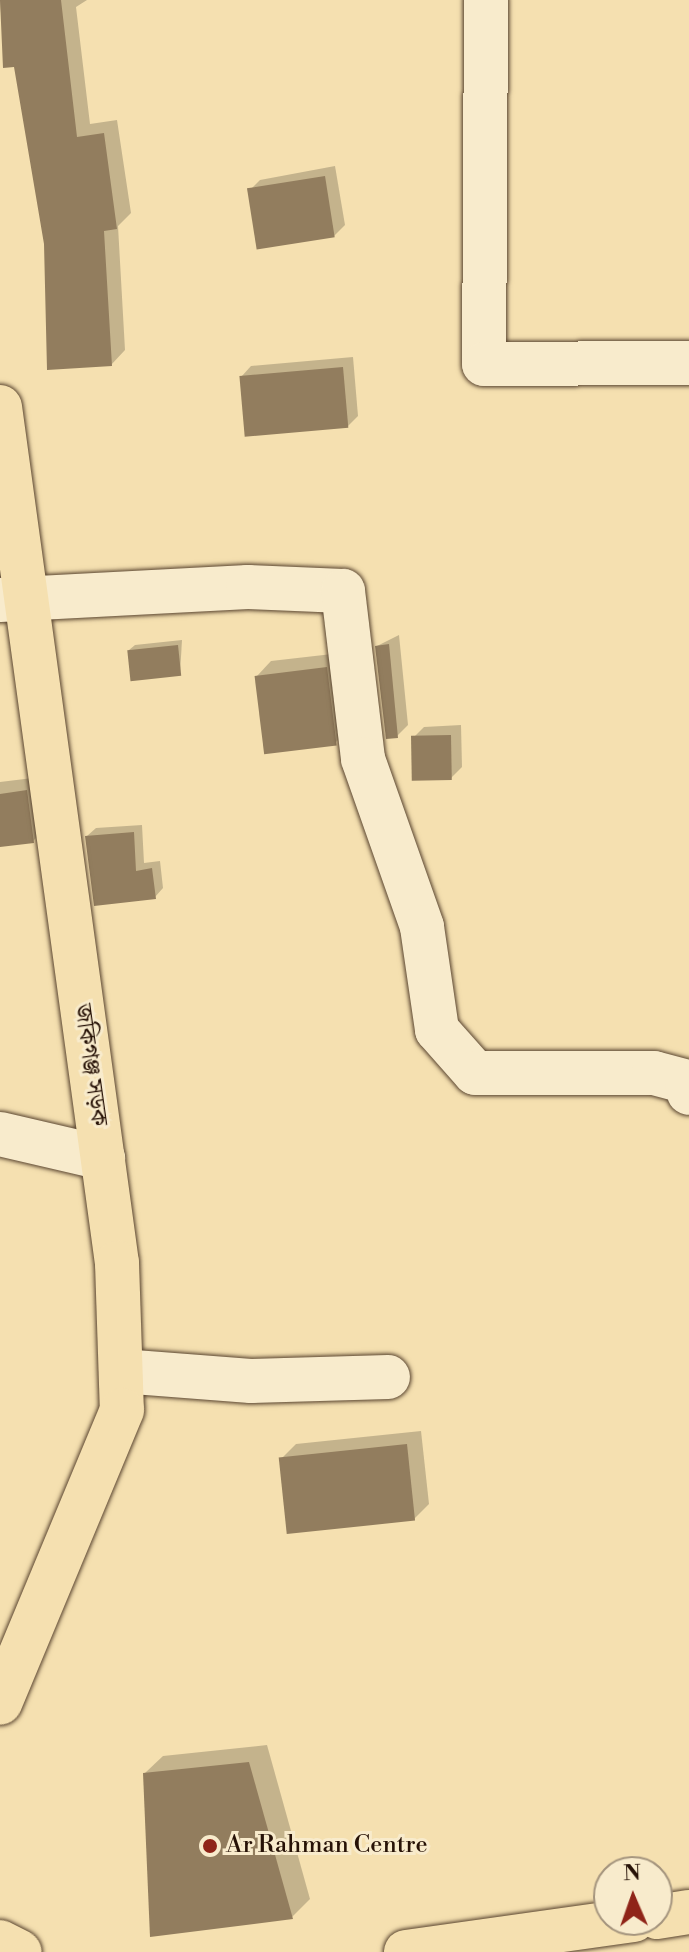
<!DOCTYPE html>
<meta charset="utf-8">
<style>
body{margin:0}
#map{position:relative;width:689px;height:1952px;overflow:hidden;background:#f5e0b0;font-family:"Libre Bodoni","Noto Serif Bengali",serif}
div>[style]{position:absolute}
.shadow>*{inset:0;background:#0003}
.building>*{inset:0;background:#927d5e;transform-origin:0 0}
.roads{filter:drop-shadow(0 0 2px #5a4530) drop-shadow(0 0 2px #5a4530)}
.minor>*{height:44px;margin:-22px;padding:0 22px;transform-origin:22px;border-radius:22px;background:#f8ebcc}
.major>*{height:44px;margin:-22px;padding:0 22px;transform-origin:22px;border-radius:22px;background:#f5e0b0}
.dots>*{width:22px;height:22px;translate:-50% -50%;box-sizing:border-box;border:4px solid #f8ebcc;border-radius:50%}
span{translate:-50% -50%;white-space:nowrap;text-align:center;line-height:1.15;-webkit-text-stroke:6px #f8ebcc;paint-order:stroke}
.street-label{font-size:24px;color:#261106}
.poi-label{font-size:24px;color:#261106}
.left{translate:0 -50%;text-align:left}
.north{position:absolute;left:593px;top:1856px;width:80px;height:80px;box-sizing:border-box;background:#f8ebcc;border:2px solid #a4947d;border-radius:50%;rotate:358deg;font-size:22px;font-weight:700;line-height:32px;text-align:center;color:#261106}
.north::after{content:'';display:block;margin:auto;width:28px;height:36px;background:#8f2418;clip-path:polygon(50% 0,100% 100%,50% 72%,0 100%)}
</style>
<div id="map">
<div class="shadow">
<div style="clip-path:polygon(0 0,87px 0,76px 7px,90px 124px,117px 120px,131px 213px,118px 226px,125px 350px,111px 365px,46px 243px,15px 65px,5px 66px)"></div>
<div style="clip-path:polygon(335px 166px,345px 225px,334px 236px,249px 191px,260px 180px)"></div>
<div style="clip-path:polygon(353px 357px,358px 416px,348px 426px,241px 377px,251px 366px)"></div>
<div style="clip-path:polygon(399px 635px,408px 725px,397px 736px,377px 646px)"></div>
<div style="clip-path:polygon(182px 640px,180px 674px,129px 650px,135px 645px)"></div>
<div style="clip-path:polygon(341px 653px,350px 728px,335px 743px,257px 676px,271px 661px)"></div>
<div style="clip-path:polygon(461px 725px,462px 767px,451px 778px,413px 738px,424px 727px)"></div>
<div style="clip-path:polygon(41px 777px,48px 826px,33px 841px,0 845px,0 782px)"></div>
<div style="clip-path:polygon(142px 825px,144px 863px,160px 861px,163px 888px,155px 897px,87px 836px,96px 828px)"></div>
<div style="clip-path:polygon(421px 1431px,429px 1504px,414px 1519px,281px 1459px,296px 1444px)"></div>
<div style="clip-path:polygon(267px 1745px,310px 1899px,292px 1917px,145px 1773px,163px 1756px)"></div>
</div>
<div class="building">
<div style="clip-path:polygon(0 0,61px 0,77px 137px,104px 133px,117px 229px,104px 231px,112px 366px,47px 370px,44px 244px,14px 67px,3px 68px)"></div>
<div style="left:325px;top:176px;width:62px;height:79px;rotate:81deg"></div>
<div style="left:343px;top:367px;width:61px;height:104px;rotate:85deg"></div>
<div style="clip-path:polygon(389px 644px,398px 738px,386px 739px,375px 646px)"></div>
<div style="left:178px;top:645px;width:31px;height:51px;rotate:84deg"></div>
<div style="left:327px;top:667px;width:79px;height:73px;rotate:83deg"></div>
<div style="left:451px;top:735px;width:45px;height:40px;rotate:89deg"></div>
<div style="clip-path:polygon(27px 790px,34px 843px,0 847px,0 794px)"></div>
<div style="clip-path:polygon(134px 832px,136px 871px,152px 868px,156px 899px,94px 906px,85px 836px)"></div>
<div style="left:407px;top:1444px;width:77px;height:129px;rotate:84deg"></div>
<div style="clip-path:polygon(249px 1762px,293px 1919px,150px 1937px,143px 1773px)"></div>
</div>
<div class="roads">
<div class="minor">
<div style="left:486px;top:0;width:364px;rotate:90.3deg"></div>
<div style="left:484px;top:364px;width:205px;rotate:-0.3deg"></div>
<div style="left:0;top:600px;width:248px;rotate:-3deg"></div>
<div style="left:248px;top:587px;width:95px;rotate:2.4deg"></div>
<div style="left:343px;top:591px;width:169px;rotate:83.2deg"></div>
<div style="left:363px;top:759px;width:178px;rotate:70.6deg"></div>
<div style="left:422px;top:927px;width:104px;rotate:81.7deg"></div>
<div style="left:437px;top:1030px;width:57px;rotate:48.5deg"></div>
<div style="left:475px;top:1073px;width:179px"></div>
<div style="left:654px;top:1073px;width:34px;rotate:15deg"></div>
<div style="left:687px;top:1082px;width:11px;rotate:80deg"></div>
<div style="left:0;top:1134px;width:106px;rotate:13.1deg"></div>
<div style="left:121px;top:1371px;width:130px;rotate:4.4deg"></div>
<div style="left:251px;top:1381px;width:137px;rotate:-1.7deg"></div>
</div>
<div class="major">
<div style="left:0;top:407px;width:864px;rotate:82.22deg"></div>
<div style="left:117px;top:1263px;width:147px;rotate:88.1deg"></div>
<div style="left:122px;top:1410px;width:317px;rotate:112.6deg"></div>
<div style="left:657px;top:1917px;width:32px;rotate:-9deg"></div>
<div style="left:0;top:1942px;width:22px;rotate:27deg"></div>
<div style="left:406px;top:1952px;width:230px;rotate:-8deg"></div>
</div>
</div>
<div class="dots">
<div style="left:210px;top:1846px;background:#8f2418"></div>
</div>
<div class="street-label">
<span style="left:90px;top:1065px;rotate:82deg">জকিগঞ্জ সড়ক</span>
</div>
<div class="poi-label">
<span class="left" style="left:226px;top:1846px">Ar Rahman Centre</span>
</div>
<div class="north">N</div>
</div>
